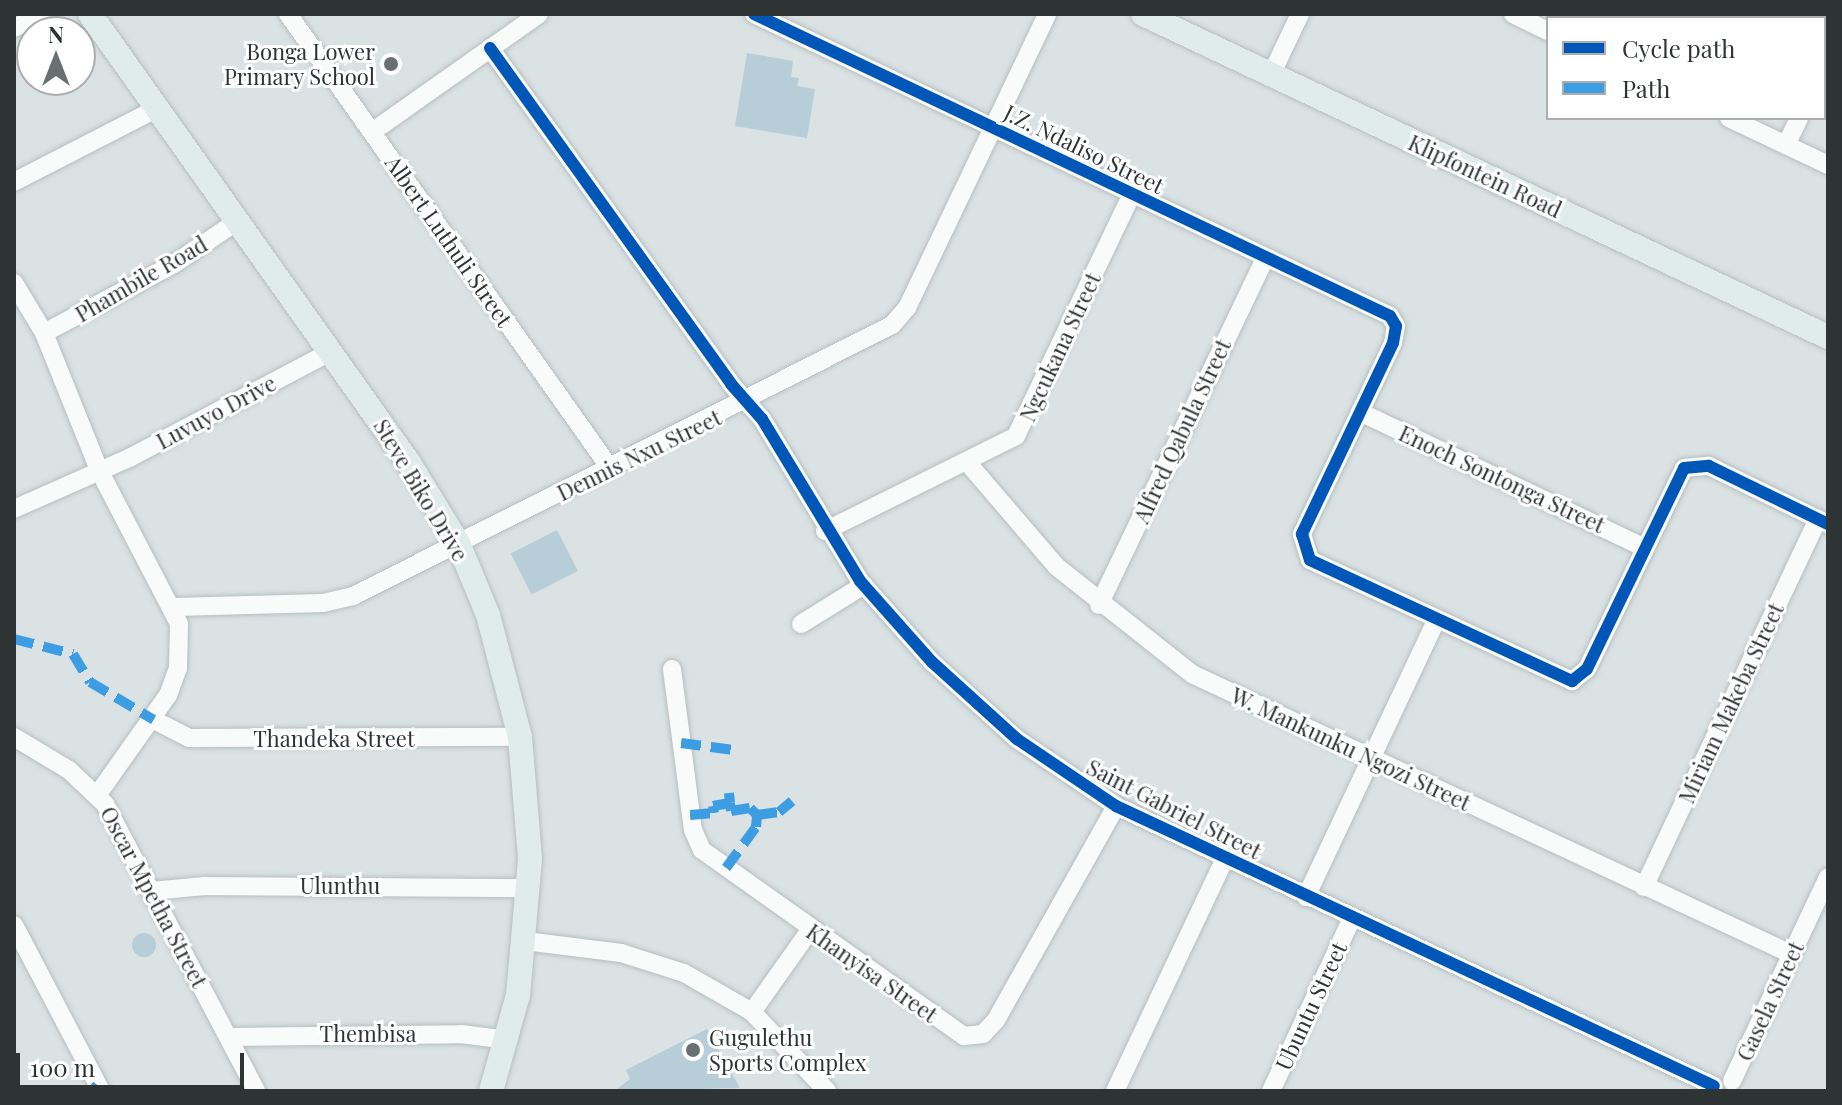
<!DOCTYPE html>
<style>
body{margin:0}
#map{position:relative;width:1842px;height:1105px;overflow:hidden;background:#dae2e4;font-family:"Playfair Display",serif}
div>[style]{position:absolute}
.building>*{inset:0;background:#b7cdd8;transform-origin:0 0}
.round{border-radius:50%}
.roads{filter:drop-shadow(0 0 2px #b8bebf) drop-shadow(0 0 2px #b8bebf)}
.minor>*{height:18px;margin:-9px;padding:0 9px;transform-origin:9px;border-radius:9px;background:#f9fbfb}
.major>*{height:24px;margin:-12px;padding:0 12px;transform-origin:12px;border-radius:12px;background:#dfece9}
.quiet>*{height:10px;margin-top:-5px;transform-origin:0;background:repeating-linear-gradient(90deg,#3d9de2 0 20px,transparent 0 30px)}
.cycleway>*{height:12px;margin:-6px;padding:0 6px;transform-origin:6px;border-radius:6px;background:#0057b8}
.dots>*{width:22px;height:22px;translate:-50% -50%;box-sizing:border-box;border:4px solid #fff;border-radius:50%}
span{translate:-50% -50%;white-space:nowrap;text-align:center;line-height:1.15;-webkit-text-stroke:6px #fff;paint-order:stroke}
.poi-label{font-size:22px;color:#2e3334}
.right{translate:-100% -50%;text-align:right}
.left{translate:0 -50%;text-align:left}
.street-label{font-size:22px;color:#2e3334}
.frame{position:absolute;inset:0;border:16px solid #2e3334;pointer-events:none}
.legend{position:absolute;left:1546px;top:16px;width:280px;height:104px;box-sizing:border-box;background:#fff;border:2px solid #abadae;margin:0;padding:10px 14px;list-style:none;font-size:24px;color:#2e3334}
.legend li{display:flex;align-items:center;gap:16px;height:40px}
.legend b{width:40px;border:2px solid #abadae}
.north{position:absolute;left:16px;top:16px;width:80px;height:80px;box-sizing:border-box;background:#fff;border:2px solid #abadae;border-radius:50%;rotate:0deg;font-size:22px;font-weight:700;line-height:32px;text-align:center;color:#2e3334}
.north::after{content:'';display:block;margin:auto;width:28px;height:36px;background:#6a7072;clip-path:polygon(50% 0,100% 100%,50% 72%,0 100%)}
.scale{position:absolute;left:16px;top:1053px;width:228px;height:36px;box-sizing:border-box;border:4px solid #2e3334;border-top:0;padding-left:10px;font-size:24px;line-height:28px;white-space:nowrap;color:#2e3334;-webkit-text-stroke:6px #fff;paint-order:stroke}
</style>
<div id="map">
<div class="building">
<div style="clip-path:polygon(747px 53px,793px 61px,791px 77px,799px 78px,797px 86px,815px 89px,807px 138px,735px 126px)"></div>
<div style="left:557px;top:530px;width:46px;height:52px;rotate:63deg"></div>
<div class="round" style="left:132px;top:933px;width:24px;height:24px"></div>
<div style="clip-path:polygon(707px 1029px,740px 1088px,614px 1091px,630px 1079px,626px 1070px)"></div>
</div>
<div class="roads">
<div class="minor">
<div style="left:288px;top:14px;width:557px;rotate:54.65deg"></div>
<div style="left:754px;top:14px;width:704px;rotate:25.4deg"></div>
<div style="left:1390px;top:316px;width:12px;rotate:59deg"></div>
<div style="left:1396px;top:326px;width:17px;rotate:100deg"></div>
<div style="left:1393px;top:343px;width:212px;rotate:115.5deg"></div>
<div style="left:1302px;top:534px;width:27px;rotate:73deg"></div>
<div style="left:1310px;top:560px;width:289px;rotate:24.8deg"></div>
<div style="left:1572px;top:681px;width:19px;rotate:-39deg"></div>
<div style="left:1587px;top:669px;width:223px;rotate:-64.2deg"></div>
<div style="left:1684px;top:468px;width:25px;rotate:-5deg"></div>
<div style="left:1709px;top:466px;width:132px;rotate:26deg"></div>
<div style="left:1513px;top:14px;width:39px;rotate:26deg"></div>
<div style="left:14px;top:28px;width:31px;rotate:-27deg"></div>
<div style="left:490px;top:48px;width:413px;rotate:54.3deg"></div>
<div style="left:731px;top:384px;width:47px;rotate:48.5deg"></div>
<div style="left:762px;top:419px;width:189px;rotate:58.8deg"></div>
<div style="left:860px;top:581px;width:108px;rotate:48.4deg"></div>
<div style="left:932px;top:662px;width:115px;rotate:42.2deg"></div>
<div style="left:1017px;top:739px;width:120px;rotate:34.1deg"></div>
<div style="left:1116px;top:806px;width:660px;rotate:25.09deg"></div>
<div style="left:1824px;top:62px;width:10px;rotate:-66deg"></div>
<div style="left:1271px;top:75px;width:68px;rotate:-64.6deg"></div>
<div style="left:1729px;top:118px;width:110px;rotate:25.4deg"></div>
<div style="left:372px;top:132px;width:204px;rotate:-35.2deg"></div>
<div style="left:1786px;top:145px;width:30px;rotate:-64deg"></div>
<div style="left:14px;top:182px;width:162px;rotate:-27.2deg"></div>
<div style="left:14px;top:283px;width:58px;rotate:59deg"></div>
<div style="left:44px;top:333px;width:150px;rotate:68.1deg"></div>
<div style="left:100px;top:472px;width:171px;rotate:62.5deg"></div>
<div style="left:179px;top:624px;width:44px;rotate:91.3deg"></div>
<div style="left:178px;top:668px;width:29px;rotate:110deg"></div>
<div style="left:168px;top:695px;width:121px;rotate:125.3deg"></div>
<div style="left:44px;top:333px;width:147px;rotate:-28deg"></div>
<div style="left:174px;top:264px;width:75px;rotate:-34.1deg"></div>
<div style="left:1360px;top:412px;width:314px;rotate:25.5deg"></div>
<div style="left:967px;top:462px;width:138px;rotate:49.4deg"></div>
<div style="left:1057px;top:567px;width:172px;rotate:38.4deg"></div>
<div style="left:1192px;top:674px;width:661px;rotate:25.05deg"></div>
<div style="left:14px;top:509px;width:126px;rotate:-23.9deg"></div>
<div style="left:129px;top:458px;width:229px;rotate:-27.8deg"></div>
<div style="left:825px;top:531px;width:213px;rotate:-26.4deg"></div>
<div style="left:1016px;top:436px;width:268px;rotate:-64.4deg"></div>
<div style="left:1099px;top:605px;width:385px;rotate:-64.4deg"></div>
<div style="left:174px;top:607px;width:149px;rotate:-1.5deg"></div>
<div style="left:323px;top:603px;width:31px;rotate:-13deg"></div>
<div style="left:353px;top:596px;width:603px;rotate:-26.69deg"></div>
<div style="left:892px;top:325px;width:23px;rotate:-49deg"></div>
<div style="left:907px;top:308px;width:326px;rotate:-64.5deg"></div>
<div style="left:801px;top:624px;width:74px;rotate:-31.8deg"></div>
<div style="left:672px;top:669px;width:162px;rotate:82.6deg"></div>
<div style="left:693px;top:830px;width:22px;rotate:66deg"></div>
<div style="left:702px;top:850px;width:321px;rotate:35.4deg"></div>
<div style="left:964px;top:1036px;width:19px;rotate:-6deg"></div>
<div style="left:983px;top:1034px;width:19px;rotate:-47deg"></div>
<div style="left:996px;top:1020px;width:245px;rotate:-60.7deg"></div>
<div style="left:154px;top:720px;width:39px;rotate:27deg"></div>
<div style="left:189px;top:738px;width:331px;rotate:-0.2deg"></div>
<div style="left:14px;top:737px;width:64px;rotate:31deg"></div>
<div style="left:69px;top:770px;width:50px;rotate:43.4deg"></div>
<div style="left:105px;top:804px;width:324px;rotate:62.2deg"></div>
<div style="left:1644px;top:887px;width:407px;rotate:-64.7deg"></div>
<div style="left:151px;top:891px;width:54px;rotate:-5.3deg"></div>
<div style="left:205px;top:886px;width:324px;rotate:0.4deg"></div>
<div style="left:1306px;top:897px;width:307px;rotate:-64.8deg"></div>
<div style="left:14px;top:925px;width:187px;rotate:62.3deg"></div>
<div style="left:525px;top:941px;width:97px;rotate:7.1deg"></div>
<div style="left:621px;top:953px;width:66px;rotate:17.6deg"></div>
<div style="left:684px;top:973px;width:78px;rotate:29.8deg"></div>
<div style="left:752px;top:1012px;width:109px;rotate:46.5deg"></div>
<div style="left:752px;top:1012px;width:100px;rotate:-54.7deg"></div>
<div style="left:228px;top:1037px;width:233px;rotate:-0.7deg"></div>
<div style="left:461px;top:1034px;width:47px;rotate:7.3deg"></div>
<div style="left:1732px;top:1081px;width:225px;rotate:-64.8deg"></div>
<div style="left:1115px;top:1091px;width:255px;rotate:-64.7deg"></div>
<div style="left:1271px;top:1091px;width:189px;rotate:-64.9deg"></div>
</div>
<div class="major">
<div style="left:90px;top:14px;width:551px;rotate:54.61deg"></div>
<div style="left:409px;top:463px;width:94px;rotate:58.5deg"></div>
<div style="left:458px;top:543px;width:78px;rotate:67.4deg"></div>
<div style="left:488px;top:615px;width:126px;rotate:75.3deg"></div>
<div style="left:520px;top:737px;width:122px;rotate:85.3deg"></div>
<div style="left:530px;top:859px;width:137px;rotate:95deg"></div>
<div style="left:518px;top:995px;width:100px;rotate:105.7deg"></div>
<div style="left:1143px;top:14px;width:757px;rotate:25.25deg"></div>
</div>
</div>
<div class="quiet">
<div style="left:14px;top:639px;width:61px;rotate:14.3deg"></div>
<div style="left:73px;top:654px;width:33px;rotate:59deg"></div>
<div style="left:90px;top:682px;width:74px;rotate:30.7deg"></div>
<div style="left:681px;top:743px;width:53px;rotate:7.5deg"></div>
<div style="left:730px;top:803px;width:8px;rotate:83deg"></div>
<div style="left:731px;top:811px;width:19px;rotate:-9deg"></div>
<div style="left:750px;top:808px;width:10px;rotate:45deg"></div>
<div style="left:690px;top:815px;width:24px;rotate:-5deg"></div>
<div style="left:714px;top:813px;width:7px;rotate:-98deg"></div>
<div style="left:713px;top:806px;width:17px;rotate:-10deg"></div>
<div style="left:730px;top:803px;width:10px;rotate:-96deg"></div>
<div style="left:726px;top:868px;width:51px;rotate:-53.8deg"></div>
<div style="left:756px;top:827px;width:12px;rotate:-85deg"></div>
<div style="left:757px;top:815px;width:22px;rotate:-8deg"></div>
<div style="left:779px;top:812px;width:17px;rotate:-40deg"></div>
<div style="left:92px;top:1091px;width:8px;rotate:-50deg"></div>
</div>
<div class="cycleway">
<div style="left:754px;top:14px;width:704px;rotate:25.4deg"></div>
<div style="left:1390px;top:316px;width:12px;rotate:59deg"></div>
<div style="left:1396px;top:326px;width:17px;rotate:100deg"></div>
<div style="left:1393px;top:343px;width:212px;rotate:115.5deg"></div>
<div style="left:1302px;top:534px;width:27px;rotate:73deg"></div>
<div style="left:1310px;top:560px;width:289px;rotate:24.8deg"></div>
<div style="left:1572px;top:681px;width:19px;rotate:-39deg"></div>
<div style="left:1587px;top:669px;width:223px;rotate:-64.2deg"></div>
<div style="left:1684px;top:468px;width:25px;rotate:-5deg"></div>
<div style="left:1709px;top:466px;width:132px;rotate:26deg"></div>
<div style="left:490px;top:48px;width:413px;rotate:54.3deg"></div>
<div style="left:731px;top:384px;width:47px;rotate:48.5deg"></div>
<div style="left:762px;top:419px;width:189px;rotate:58.8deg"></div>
<div style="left:860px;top:581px;width:108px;rotate:48.4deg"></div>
<div style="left:932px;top:662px;width:115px;rotate:42.2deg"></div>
<div style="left:1017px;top:739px;width:120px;rotate:34.1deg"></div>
<div style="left:1116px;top:806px;width:660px;rotate:25.09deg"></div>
</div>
<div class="dots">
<div style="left:391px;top:64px;background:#6a7072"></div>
<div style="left:693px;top:1050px;background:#6a7072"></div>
</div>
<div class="poi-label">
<span class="right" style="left:375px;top:64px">Bonga Lower<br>Primary School</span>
<span class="left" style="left:709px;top:1050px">Gugulethu<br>Sports Complex</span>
</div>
<div class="street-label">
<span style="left:1084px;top:149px;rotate:26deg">J.Z. Ndaliso Street</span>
<span style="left:1485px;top:176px;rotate:25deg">Klipfontein Road</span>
<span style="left:449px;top:241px;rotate:55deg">Albert Luthuli Street</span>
<span style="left:141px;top:279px;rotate:-30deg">Phambile Road</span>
<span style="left:1060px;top:347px;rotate:-65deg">Ngcukana Street</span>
<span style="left:216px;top:412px;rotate:-28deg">Luvuyo Drive</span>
<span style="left:1182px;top:431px;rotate:-65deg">Alfred Qabula Street</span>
<span style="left:639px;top:455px;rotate:-26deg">Dennis Nxu Street</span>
<span style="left:1502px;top:479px;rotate:25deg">Enoch Sontonga Street</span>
<span style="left:421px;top:490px;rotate:59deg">Steve Biko Drive</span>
<span style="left:1731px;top:703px;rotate:-65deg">Miriam Makeba Street</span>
<span style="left:334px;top:739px">Thandeka Street</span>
<span style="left:1351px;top:749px;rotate:25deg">W. Mankunku Ngozi Street</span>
<span style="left:1174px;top:809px;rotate:27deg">Saint Gabriel Street</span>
<span style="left:340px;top:886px">Ulunthu</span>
<span style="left:154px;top:897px;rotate:62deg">Oscar Mpetha Street</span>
<span style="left:872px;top:973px;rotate:35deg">Khanyisa Street</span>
<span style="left:1770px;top:1001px;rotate:-65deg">Gasela Street</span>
<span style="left:1311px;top:1006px;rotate:-65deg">Ubuntu Street</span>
<span style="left:368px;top:1034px">Thembisa</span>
</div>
<div class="frame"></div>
<ul class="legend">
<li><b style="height:10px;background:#0057b8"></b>Cycle path</li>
<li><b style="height:10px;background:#3d9de2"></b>Path</li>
</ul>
<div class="north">N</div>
<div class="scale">100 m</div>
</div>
